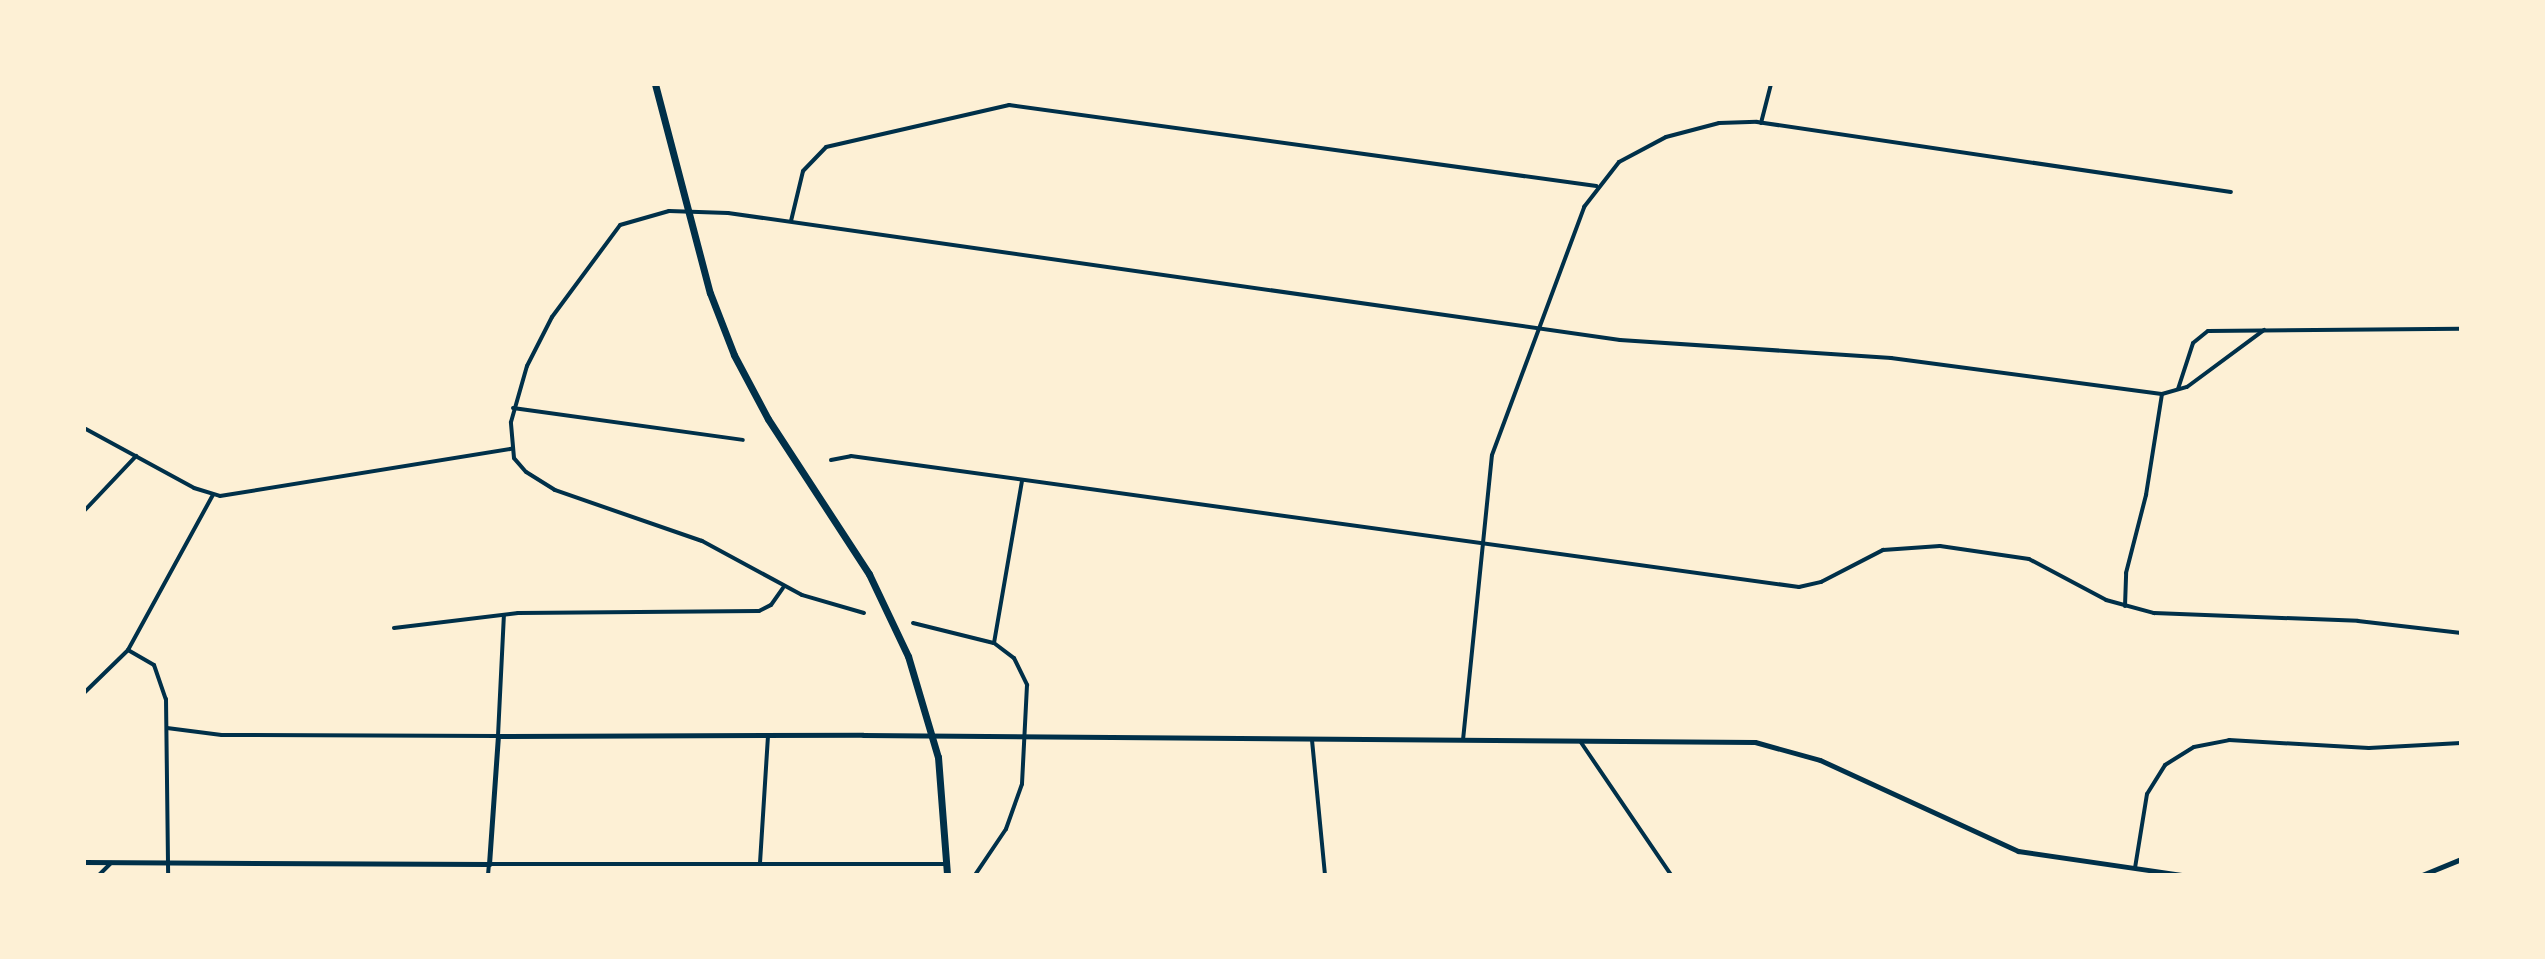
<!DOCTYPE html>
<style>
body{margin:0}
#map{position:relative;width:2545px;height:959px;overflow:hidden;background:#fdf0d5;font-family:Karla,sans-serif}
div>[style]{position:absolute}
.minor>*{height:4px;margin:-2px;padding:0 2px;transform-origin:2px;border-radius:2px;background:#003049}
.tertiary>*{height:5px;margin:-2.5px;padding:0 2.5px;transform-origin:2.5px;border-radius:2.5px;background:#003049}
.primary>*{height:7px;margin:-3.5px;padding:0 3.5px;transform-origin:3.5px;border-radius:3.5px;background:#003049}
span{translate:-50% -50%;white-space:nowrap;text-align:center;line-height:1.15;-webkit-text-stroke:7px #fdf0d5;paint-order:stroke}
.frame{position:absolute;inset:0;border:86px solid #fdf0d5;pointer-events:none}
</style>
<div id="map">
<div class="minor">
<div style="left:1761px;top:123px;width:40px;rotate:-75.6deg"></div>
<div style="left:791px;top:221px;width:51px;rotate:-76.5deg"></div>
<div style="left:803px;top:171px;width:33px;rotate:-46deg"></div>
<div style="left:826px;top:147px;width:188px;rotate:-12.9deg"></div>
<div style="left:1009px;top:105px;width:593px;rotate:7.86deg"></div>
<div style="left:2178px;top:389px;width:48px;rotate:-71.9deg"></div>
<div style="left:2193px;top:343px;width:19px;rotate:-39deg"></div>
<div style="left:2208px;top:331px;width:253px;rotate:-0.5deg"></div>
<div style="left:513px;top:408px;width:232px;rotate:7.9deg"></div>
<div style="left:84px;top:428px;width:125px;rotate:28.6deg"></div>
<div style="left:194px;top:488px;width:27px;rotate:17deg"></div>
<div style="left:220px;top:496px;width:295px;rotate:-9.2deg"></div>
<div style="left:831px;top:460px;width:20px;rotate:-11deg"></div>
<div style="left:851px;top:456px;width:957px;rotate:7.87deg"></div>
<div style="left:1799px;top:587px;width:23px;rotate:-13deg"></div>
<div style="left:1821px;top:582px;width:70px;rotate:-27.3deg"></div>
<div style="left:1883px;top:550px;width:57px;rotate:-4deg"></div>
<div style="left:1940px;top:546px;width:90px;rotate:8.3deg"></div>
<div style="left:2029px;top:559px;width:87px;rotate:28deg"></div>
<div style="left:2106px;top:600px;width:50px;rotate:15.2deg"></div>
<div style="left:2154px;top:613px;width:204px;rotate:2.2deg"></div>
<div style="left:2358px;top:621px;width:104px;rotate:6.6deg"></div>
<div style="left:84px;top:511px;width:76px;rotate:-46.6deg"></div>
<div style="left:2125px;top:606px;width:33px;rotate:-88deg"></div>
<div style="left:2126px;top:573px;width:81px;rotate:-75.6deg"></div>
<div style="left:2146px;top:495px;width:102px;rotate:-81deg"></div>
<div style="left:864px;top:613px;width:65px;rotate:-163.8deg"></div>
<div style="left:802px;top:595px;width:114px;rotate:-151.6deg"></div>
<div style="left:702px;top:541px;width:156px;rotate:-160.9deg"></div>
<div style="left:555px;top:490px;width:34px;rotate:-148deg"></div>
<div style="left:526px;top:472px;width:18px;rotate:-131deg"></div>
<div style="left:514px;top:458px;width:36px;rotate:-95deg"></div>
<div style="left:511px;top:422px;width:58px;rotate:-74.1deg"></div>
<div style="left:527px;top:366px;width:55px;rotate:-63deg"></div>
<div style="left:552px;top:317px;width:114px;rotate:-53.5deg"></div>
<div style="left:620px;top:225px;width:51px;rotate:-15.9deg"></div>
<div style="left:669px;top:211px;width:59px;rotate:1.9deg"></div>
<div style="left:728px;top:213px;width:901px;rotate:8.1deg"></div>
<div style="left:1620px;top:340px;width:272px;rotate:3.8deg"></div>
<div style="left:1891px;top:358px;width:273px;rotate:7.6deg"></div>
<div style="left:2162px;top:394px;width:26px;rotate:-16deg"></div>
<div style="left:2187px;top:387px;width:96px;rotate:-36.5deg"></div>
<div style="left:913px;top:623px;width:83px;rotate:13.9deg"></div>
<div style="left:994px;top:643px;width:25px;rotate:37deg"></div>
<div style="left:1014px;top:658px;width:30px;rotate:64deg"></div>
<div style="left:1027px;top:685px;width:99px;rotate:92.9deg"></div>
<div style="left:1022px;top:784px;width:48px;rotate:109.6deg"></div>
<div style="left:1006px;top:829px;width:55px;rotate:124deg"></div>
<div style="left:394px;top:628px;width:125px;rotate:-6.9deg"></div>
<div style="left:518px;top:613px;width:241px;rotate:-0.5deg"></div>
<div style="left:759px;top:611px;width:13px;rotate:-27deg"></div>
<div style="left:771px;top:605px;width:21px;rotate:-55deg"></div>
<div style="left:994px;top:643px;width:164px;rotate:-80.2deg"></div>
<div style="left:128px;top:650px;width:30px;rotate:30deg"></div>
<div style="left:154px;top:665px;width:36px;rotate:71deg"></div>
<div style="left:166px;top:699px;width:176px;rotate:89.3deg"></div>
<div style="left:84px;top:693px;width:62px;rotate:-44.3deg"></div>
<div style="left:128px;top:650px;width:177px;rotate:-61.3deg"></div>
<div style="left:167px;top:728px;width:55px;rotate:7.3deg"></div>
<div style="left:222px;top:735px;width:276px;rotate:0.2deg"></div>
<div style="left:498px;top:736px;width:121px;rotate:-87.2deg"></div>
<div style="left:1312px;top:740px;width:136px;rotate:84.5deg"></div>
<div style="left:1463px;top:740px;width:286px;rotate:-84.2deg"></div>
<div style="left:1492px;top:455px;width:265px;rotate:-69.6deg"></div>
<div style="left:1584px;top:207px;width:57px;rotate:-52.1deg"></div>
<div style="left:1619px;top:162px;width:53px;rotate:-28deg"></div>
<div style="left:1666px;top:137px;width:55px;rotate:-14.8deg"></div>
<div style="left:1719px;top:123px;width:38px;rotate:-2deg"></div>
<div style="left:1757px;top:122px;width:479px;rotate:8.4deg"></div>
<div style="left:1580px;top:741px;width:162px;rotate:55.8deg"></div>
<div style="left:760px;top:863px;width:128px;rotate:-86.4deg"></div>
<div style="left:2135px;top:868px;width:75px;rotate:-80.8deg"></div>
<div style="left:2147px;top:794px;width:34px;rotate:-58deg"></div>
<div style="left:2165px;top:765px;width:34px;rotate:-32deg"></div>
<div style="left:2194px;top:747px;width:36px;rotate:-11deg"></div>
<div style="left:2229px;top:740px;width:140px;rotate:3.3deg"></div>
<div style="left:2369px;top:748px;width:92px;rotate:-3.1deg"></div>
<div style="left:99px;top:875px;width:17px;rotate:-45deg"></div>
<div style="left:488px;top:875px;width:11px;rotate:-85deg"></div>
<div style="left:489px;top:864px;width:458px"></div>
</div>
<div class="tertiary">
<div style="left:84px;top:862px;width:405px;rotate:0.3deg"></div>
<div style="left:489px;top:864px;width:128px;rotate:-86deg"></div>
<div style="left:498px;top:736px;width:365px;rotate:-0.2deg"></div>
<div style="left:863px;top:735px;width:892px;rotate:0.45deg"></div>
<div style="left:1755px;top:742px;width:67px;rotate:15.5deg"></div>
<div style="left:1820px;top:760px;width:218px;rotate:24.7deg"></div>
<div style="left:2018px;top:851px;width:167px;rotate:8.3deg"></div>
<div style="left:2422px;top:875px;width:42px;rotate:-22.3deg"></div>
</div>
<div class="primary">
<div style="left:655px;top:84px;width:216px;rotate:75.3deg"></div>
<div style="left:710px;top:293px;width:66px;rotate:68.8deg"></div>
<div style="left:734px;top:355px;width:72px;rotate:62deg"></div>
<div style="left:768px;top:419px;width:185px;rotate:56.9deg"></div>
<div style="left:869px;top:574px;width:91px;rotate:64.6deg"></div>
<div style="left:908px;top:656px;width:105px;rotate:73.5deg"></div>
<div style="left:938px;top:757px;width:118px;rotate:85.6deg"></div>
</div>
<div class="frame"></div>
</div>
